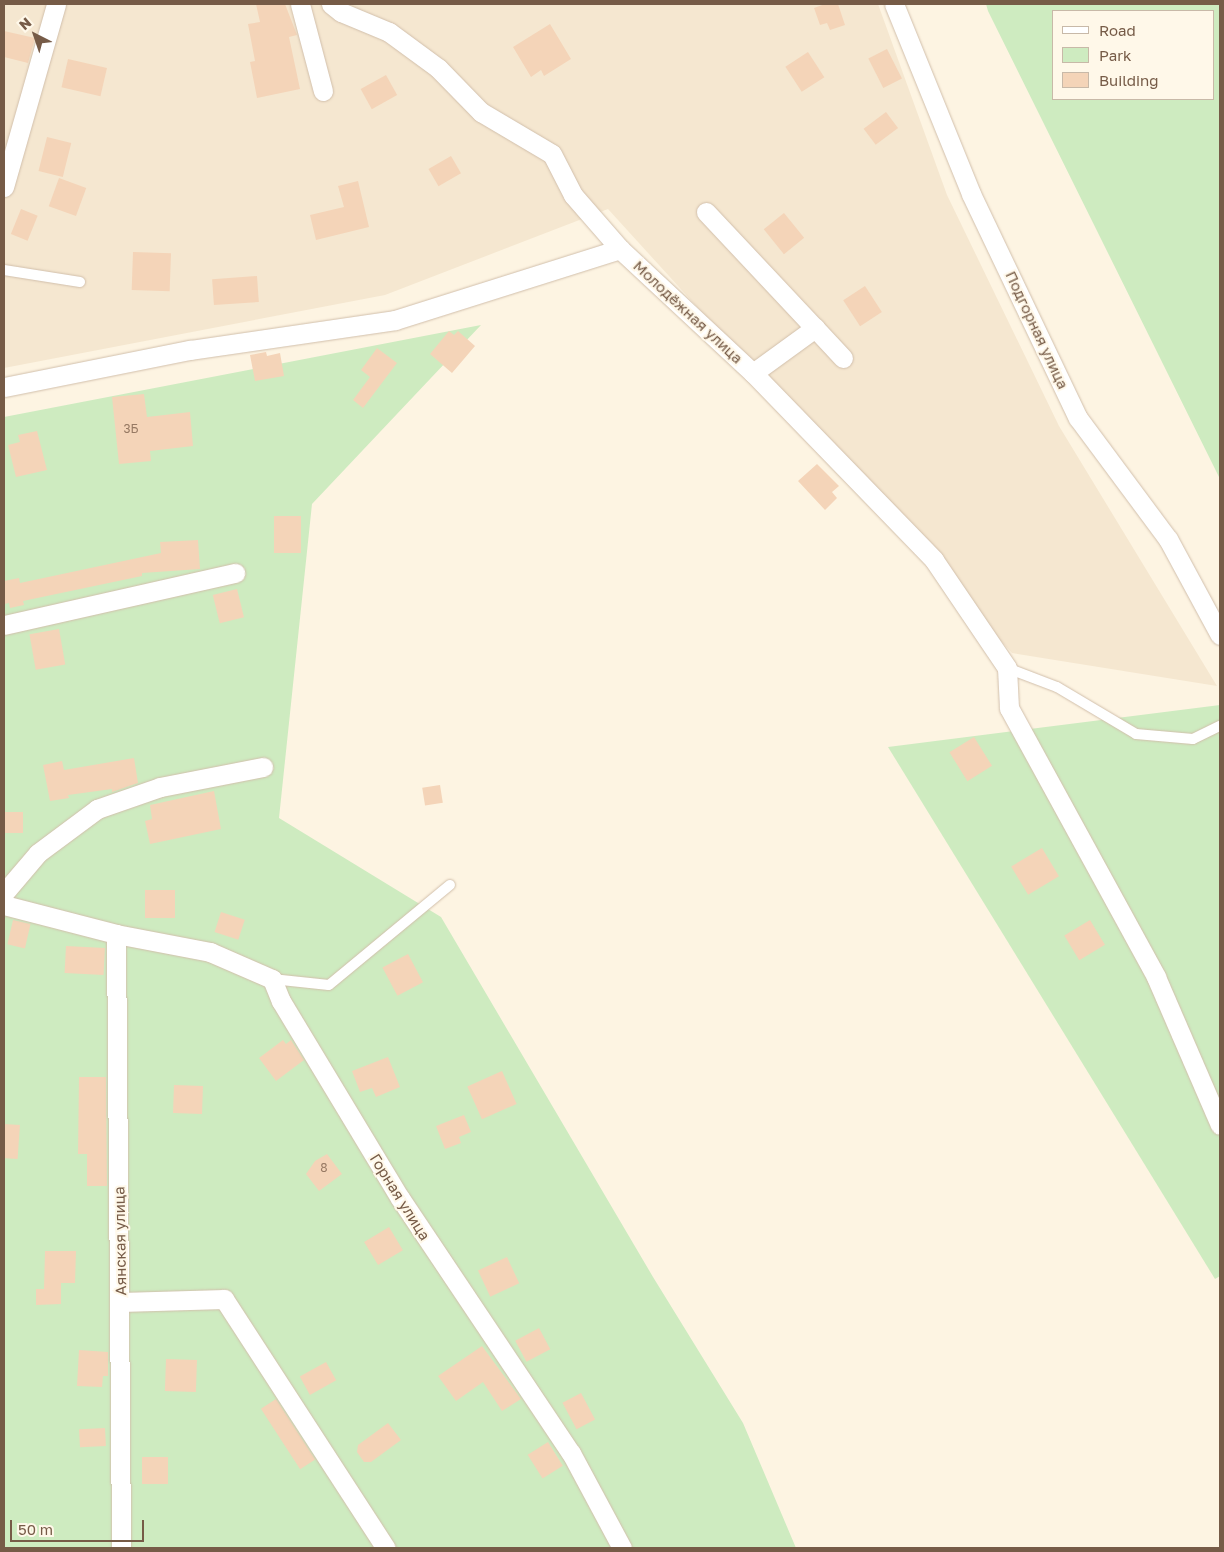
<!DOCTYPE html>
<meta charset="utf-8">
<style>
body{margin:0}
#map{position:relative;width:1224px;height:1552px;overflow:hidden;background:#fdf4e2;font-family:"Golos Text",sans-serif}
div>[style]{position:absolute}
.residential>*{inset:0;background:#f5e7d0}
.green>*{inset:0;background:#ceebc0}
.building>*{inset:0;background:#f4d4b8;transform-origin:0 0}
.roads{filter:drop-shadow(0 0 1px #d1bfab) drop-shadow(0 0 1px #d1bfab)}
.lane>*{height:10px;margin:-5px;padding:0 5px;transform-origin:5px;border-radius:5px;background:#fff}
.street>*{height:19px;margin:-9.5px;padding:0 9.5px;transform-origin:9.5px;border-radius:9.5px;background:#fff}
span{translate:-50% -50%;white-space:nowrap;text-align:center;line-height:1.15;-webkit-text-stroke:4px #fff8e9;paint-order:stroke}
.number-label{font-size:12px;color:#967963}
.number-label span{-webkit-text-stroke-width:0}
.street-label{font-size:15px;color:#765b47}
.frame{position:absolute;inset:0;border:5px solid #765b47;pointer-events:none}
.legend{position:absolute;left:1052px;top:10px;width:162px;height:90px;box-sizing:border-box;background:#fff8e9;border:1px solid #c8b9a8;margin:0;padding:6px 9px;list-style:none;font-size:15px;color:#765b47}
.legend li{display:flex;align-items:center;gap:10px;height:25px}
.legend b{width:25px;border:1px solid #c8b9a8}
.north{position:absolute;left:10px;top:10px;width:50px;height:50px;-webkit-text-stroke:4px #fff8e9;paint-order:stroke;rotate:319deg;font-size:14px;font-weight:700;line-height:20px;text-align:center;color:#765b47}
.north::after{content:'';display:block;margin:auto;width:18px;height:22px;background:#765b47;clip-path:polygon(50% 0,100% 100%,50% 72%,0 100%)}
.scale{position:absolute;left:10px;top:1520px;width:134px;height:22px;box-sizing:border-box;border:2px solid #765b47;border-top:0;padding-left:6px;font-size:15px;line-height:18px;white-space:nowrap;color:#765b47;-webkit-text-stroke:4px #fff8e9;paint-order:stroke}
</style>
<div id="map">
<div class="residential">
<div style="clip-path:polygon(4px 4px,878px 4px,947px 195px,1059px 426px,1217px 686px,1012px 653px,608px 209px,385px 295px,4px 368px)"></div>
</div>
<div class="green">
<div style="clip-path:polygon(evenodd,986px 4px,1220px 4px,1220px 479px,988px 11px,986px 4px,1053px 11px,1213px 11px,1213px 99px,1053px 99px,1053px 11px)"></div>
<div style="clip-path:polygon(481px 325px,312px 504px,279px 818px,441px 917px,653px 1277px,743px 1423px,796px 1548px,4px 1548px,4px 417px)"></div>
<div style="clip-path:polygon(1220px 705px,1220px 1276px,1215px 1279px,888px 747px)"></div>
</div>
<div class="building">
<div style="clip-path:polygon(256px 4px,285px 4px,297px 35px,289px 37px,300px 89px,257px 98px,250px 62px,255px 61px,248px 24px,260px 22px)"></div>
<div style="clip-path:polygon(825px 4px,838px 4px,845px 25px,830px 30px,827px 23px,820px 25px,814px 8px)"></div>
<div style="clip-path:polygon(550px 24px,571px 59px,544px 76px,541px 70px,531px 77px,513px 47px)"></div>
<div style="clip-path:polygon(4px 31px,35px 38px,28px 63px,4px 57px)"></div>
<div style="left:887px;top:49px;width:33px;height:21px;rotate:63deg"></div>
<div style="left:808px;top:52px;width:30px;height:27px;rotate:57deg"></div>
<div style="left:68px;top:59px;width:40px;height:29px;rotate:13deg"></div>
<div style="left:386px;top:75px;width:23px;height:29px;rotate:61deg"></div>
<div style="left:886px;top:112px;width:20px;height:28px;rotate:53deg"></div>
<div style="left:47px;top:137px;width:25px;height:35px;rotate:14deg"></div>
<div style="left:451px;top:156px;width:20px;height:26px;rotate:60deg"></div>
<div style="left:59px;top:178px;width:29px;height:30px;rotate:20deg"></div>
<div style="clip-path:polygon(358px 181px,369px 227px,316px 240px,310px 215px,344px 207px,338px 186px)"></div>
<div style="left:21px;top:209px;width:18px;height:27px;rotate:22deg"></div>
<div style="left:784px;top:213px;width:32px;height:26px;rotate:51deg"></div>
<div style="left:133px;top:252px;width:38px;height:38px;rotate:2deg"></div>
<div style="left:257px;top:276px;width:26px;height:45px;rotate:86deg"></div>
<div style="left:865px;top:286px;width:31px;height:26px;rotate:57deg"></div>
<div style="clip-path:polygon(449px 331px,454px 335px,458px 331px,475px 346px,452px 373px,430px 354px)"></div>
<div style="clip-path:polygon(377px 348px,397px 363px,363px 408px,353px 400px,370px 377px,361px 370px)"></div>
<div style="clip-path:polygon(266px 352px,267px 356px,280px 353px,284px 376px,255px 381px,250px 355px)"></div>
<div style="clip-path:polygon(144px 394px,147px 417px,190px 412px,193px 446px,150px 451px,151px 461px,119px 464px,112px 397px)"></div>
<div style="clip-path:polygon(37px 431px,47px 470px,16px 477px,8px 445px,20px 442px,18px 435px)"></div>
<div style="clip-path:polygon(817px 464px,839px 486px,832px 492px,837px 498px,825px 510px,798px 481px)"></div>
<div style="left:274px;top:516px;width:27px;height:37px"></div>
<div style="clip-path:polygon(198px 540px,200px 569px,142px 573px,142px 576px,23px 601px,24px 605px,10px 608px,9px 603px,4px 604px,4px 581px,19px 578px,20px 583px,161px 553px,160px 542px)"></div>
<div style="left:237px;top:589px;width:29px;height:25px;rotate:76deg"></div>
<div style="left:59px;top:629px;width:36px;height:30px;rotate:80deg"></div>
<div style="left:974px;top:737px;width:34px;height:29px;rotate:58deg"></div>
<div style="clip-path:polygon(134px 758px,138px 783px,112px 792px,112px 789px,68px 795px,69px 798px,50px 801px,43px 765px,62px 761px,64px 770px)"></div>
<div style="left:440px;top:785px;width:18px;height:18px;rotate:81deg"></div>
<div style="clip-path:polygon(214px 791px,221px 829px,150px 844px,145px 821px,152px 819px,150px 805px)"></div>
<div style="left:23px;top:812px;width:21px;height:19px;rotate:90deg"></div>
<div style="left:1042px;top:848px;width:33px;height:36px;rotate:59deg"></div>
<div style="left:145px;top:890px;width:30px;height:28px"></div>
<div style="left:221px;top:912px;width:25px;height:21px;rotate:18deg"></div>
<div style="left:13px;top:920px;width:18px;height:25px;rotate:13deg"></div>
<div style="left:1090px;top:920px;width:29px;height:30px;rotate:59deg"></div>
<div style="left:66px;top:946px;width:39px;height:27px;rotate:3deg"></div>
<div style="left:408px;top:954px;width:32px;height:29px;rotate:62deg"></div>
<div style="clip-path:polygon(283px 1040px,286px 1044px,291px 1040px,304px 1060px,276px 1081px,259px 1058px)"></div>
<div style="clip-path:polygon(388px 1057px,400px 1087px,376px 1097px,372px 1088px,360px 1092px,352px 1071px)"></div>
<div style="left:502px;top:1071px;width:36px;height:38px;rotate:66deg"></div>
<div style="clip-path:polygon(79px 1077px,106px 1077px,107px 1186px,87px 1186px,87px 1154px,78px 1154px)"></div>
<div style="left:174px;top:1085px;width:29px;height:28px;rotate:2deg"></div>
<div style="clip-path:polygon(464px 1115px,471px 1132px,459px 1137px,461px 1143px,445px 1149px,436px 1126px)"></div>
<div style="left:4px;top:1124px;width:16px;height:34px;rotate:4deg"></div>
<div style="clip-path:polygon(327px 1154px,342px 1174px,319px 1191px,306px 1174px,315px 1161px)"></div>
<div style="left:389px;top:1227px;width:27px;height:29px;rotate:59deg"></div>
<div style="clip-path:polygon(45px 1251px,76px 1251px,75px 1283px,61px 1283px,61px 1304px,36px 1305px,36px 1289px,44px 1289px)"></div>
<div style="left:507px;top:1257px;width:29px;height:32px;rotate:65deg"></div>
<div style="left:539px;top:1328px;width:24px;height:27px;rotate:62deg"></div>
<div style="clip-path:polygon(482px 1346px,521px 1399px,502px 1411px,483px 1382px,456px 1401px,438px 1376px)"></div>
<div style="clip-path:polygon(79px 1350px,108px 1352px,108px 1376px,103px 1376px,102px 1387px,77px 1386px)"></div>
<div style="left:166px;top:1359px;width:31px;height:32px;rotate:2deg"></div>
<div style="left:326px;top:1362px;width:21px;height:30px;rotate:61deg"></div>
<div style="left:581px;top:1393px;width:30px;height:21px;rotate:62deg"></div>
<div style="left:276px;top:1399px;width:72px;height:18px;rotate:57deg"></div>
<div style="clip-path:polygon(388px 1423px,401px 1440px,371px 1462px,364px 1462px,357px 1452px,358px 1445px)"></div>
<div style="left:105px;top:1428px;width:18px;height:26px;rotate:87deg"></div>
<div style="left:548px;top:1442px;width:28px;height:24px;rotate:58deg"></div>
<div style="left:168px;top:1457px;width:27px;height:26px;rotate:90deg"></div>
</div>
<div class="roads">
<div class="lane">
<div style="left:4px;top:270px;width:77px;rotate:9deg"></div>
<div style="left:1007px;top:668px;width:53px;rotate:20.8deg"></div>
<div style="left:1057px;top:687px;width:92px;rotate:30.7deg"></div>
<div style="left:1136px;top:734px;width:57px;rotate:5deg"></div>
<div style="left:1193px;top:739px;width:30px;rotate:-26deg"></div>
<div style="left:272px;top:979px;width:57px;rotate:6deg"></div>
<div style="left:329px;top:985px;width:157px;rotate:-39.6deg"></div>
</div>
<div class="street">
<div style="left:300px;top:4px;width:90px;rotate:75.2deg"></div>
<div style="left:331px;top:4px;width:13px;rotate:39deg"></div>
<div style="left:341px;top:12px;width:52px;rotate:22.6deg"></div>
<div style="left:389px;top:32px;width:61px;rotate:36.3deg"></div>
<div style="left:438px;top:68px;width:62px;rotate:45.7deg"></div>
<div style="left:481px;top:112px;width:82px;rotate:30.6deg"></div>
<div style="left:552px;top:154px;width:46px;rotate:62.9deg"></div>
<div style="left:573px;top:195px;width:72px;rotate:49deg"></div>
<div style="left:620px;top:249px;width:182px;rotate:43deg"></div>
<div style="left:753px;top:373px;width:260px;rotate:45.9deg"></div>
<div style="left:934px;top:560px;width:130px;rotate:55.9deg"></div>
<div style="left:1007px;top:668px;width:40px;rotate:87.1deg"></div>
<div style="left:1009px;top:708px;width:307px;rotate:61.3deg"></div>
<div style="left:1156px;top:977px;width:161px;rotate:66.6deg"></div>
<div style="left:894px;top:4px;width:205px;rotate:67.9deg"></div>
<div style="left:971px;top:194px;width:248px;rotate:64.5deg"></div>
<div style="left:1078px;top:418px;width:151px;rotate:53.4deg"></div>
<div style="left:1168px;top:539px;width:109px;rotate:61.6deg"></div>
<div style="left:4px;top:187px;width:190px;rotate:-74.1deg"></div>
<div style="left:706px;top:212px;width:159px;rotate:46.8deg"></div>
<div style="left:753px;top:373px;width:77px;rotate:-36deg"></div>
<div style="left:815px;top:328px;width:41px;rotate:47deg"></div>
<div style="left:4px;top:387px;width:190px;rotate:-11.3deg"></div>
<div style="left:190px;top:350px;width:207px;rotate:-8.3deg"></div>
<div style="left:395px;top:320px;width:236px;rotate:-17.5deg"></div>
<div style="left:4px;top:625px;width:237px;rotate:-12.7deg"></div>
<div style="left:4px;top:893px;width:52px;rotate:-49.6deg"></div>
<div style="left:38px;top:853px;width:74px;rotate:-36.7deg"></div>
<div style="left:97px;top:809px;width:67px;rotate:-19.2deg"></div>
<div style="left:160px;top:787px;width:105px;rotate:-11deg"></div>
<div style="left:4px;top:905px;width:116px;rotate:14.5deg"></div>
<div style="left:116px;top:934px;width:96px;rotate:10.8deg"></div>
<div style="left:210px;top:952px;width:68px;rotate:23.5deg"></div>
<div style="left:272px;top:979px;width:24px;rotate:68deg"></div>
<div style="left:281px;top:1001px;width:230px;rotate:58.9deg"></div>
<div style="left:400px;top:1198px;width:307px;rotate:56.2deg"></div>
<div style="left:571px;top:1453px;width:108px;rotate:61.8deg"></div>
<div style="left:116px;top:934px;width:614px;rotate:89.53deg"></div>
<div style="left:121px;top:1302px;width:103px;rotate:-1.7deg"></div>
<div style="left:224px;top:1299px;width:297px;rotate:57deg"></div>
</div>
</div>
<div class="number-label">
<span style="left:131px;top:429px">3Б</span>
<span style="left:324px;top:1168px">8</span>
</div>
<div class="street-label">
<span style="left:688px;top:312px;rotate:43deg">Молодёжная улица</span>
<span style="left:1037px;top:330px;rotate:65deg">Подгорная улица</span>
<span style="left:400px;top:1197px;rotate:58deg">Горная улица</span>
<span style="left:120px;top:1241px;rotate:-91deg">Аянская улица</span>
</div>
<div class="frame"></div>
<ul class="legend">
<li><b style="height:6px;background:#fff"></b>Road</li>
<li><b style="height:14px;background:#ceebc0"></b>Park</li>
<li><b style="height:14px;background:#f4d4b8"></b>Building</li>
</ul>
<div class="north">N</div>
<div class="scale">50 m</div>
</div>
